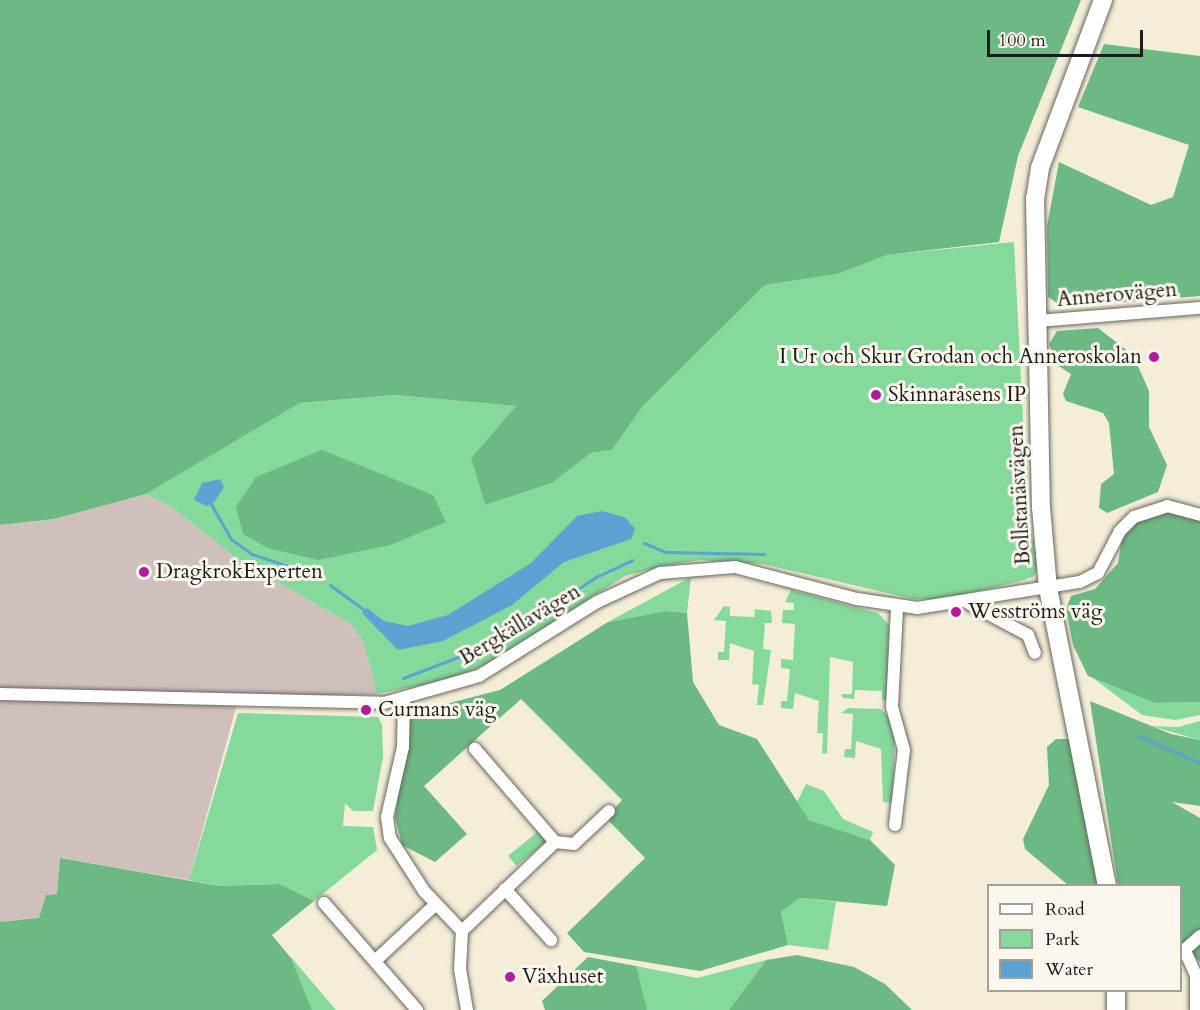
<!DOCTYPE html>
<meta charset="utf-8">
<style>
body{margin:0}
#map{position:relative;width:1200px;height:1010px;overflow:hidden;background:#f4edd7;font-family:Cardo,serif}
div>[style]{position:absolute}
.industrial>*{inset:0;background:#d0c0bc}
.green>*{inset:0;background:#85d99b;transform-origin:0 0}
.forest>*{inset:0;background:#6cb983}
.water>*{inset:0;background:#5ca2d2}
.stream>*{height:3px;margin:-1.5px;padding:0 1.5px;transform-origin:1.5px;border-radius:1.5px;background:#5ca2d2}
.roads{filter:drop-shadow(0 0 2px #68655d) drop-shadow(0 0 2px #68655d)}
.street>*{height:12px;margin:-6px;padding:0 6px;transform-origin:6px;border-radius:6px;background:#fff}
.secondary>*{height:18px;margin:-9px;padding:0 9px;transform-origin:9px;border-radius:9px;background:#fff}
.dots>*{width:16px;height:16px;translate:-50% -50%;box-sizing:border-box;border:3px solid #fbf7ec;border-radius:50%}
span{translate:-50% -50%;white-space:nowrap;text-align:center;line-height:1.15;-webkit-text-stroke:6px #fbf7ec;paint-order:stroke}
.street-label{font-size:21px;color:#1c1c1c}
.poi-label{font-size:21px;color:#1c1c1c}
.right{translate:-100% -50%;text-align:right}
.left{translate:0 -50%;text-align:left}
.legend{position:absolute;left:987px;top:884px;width:195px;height:108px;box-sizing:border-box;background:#fbf7ec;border:2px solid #a29f99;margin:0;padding:8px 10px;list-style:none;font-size:18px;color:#1c1c1c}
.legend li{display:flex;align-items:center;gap:12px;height:30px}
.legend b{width:30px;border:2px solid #a29f99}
.scale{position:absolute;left:987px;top:30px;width:156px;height:27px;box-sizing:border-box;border:3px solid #1c1c1c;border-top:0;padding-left:8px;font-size:18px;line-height:21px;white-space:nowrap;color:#1c1c1c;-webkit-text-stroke:4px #fbf7ec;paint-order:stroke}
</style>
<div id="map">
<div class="industrial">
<div style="clip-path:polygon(146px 494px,172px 507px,237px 559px,351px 624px,364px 643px,377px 694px,239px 697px,189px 880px,60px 858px,57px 894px,46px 895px,39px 919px,0 922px,0 525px,54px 519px)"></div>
</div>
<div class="green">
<div style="clip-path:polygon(1014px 242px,1028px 517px,1039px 568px,1033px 577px,1017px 582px,944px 599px,913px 599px,763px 564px,700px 560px,664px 566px,625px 576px,485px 665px,443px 681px,377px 694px,364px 643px,351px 624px,237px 559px,172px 507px,146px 494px,300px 403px,395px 395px,516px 406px,471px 458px,485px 505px,552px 483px,591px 453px,612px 450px,643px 406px,765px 285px,838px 274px,887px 255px)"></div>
<div style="clip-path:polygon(691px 577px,687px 613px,666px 611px,608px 622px)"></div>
<div style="clip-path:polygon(791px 590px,878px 613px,889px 625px,888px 701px,882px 700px,882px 691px,855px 690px,854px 699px,843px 698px,841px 694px,852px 694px,853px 662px,830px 657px,827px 754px,822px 753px,823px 733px,817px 733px,819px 701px,795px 693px,793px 709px,781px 708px,781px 701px,787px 701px,790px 669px,781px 668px,781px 659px,793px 660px,795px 624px,782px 623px,783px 610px,794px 610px,794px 603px,785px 602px)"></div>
<div style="clip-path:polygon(724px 606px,730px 607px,730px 616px,754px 617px,755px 609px,771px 611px,772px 623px,765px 623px,763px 649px,771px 650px,763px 705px,757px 705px,759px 685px,752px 684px,754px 651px,730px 643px,729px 660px,718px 660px,718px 652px,724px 652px,726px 621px,714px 620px)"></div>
<div style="clip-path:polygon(1093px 678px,1155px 703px,1200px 702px,1200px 715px,1175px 720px,1142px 715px)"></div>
<div style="clip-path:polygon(848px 708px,881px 709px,895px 724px,893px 803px,883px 802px,881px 749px,856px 741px,855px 758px,844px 757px,845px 749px,851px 749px,853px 714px,841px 713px)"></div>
<div style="clip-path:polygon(238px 713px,378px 717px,382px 725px,383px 757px,373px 811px,353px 811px,345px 803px,343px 826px,373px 827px,377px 850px,314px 901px,280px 884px,220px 886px,189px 880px)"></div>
<div style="clip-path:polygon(1200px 721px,1200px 740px,1151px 726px,1178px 727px)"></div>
<div style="clip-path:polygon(806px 784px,824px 791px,843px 819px,873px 832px,870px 840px,809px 820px,797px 802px)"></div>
<div style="left:540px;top:830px;width:13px;height:41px;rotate:51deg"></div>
<div style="clip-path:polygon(800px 898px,836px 902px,828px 950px,788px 945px,781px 912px)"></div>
<div style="clip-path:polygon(290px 956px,336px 1010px,312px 1010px)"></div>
<div style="clip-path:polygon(766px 960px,729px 1010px,647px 1010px,639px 998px,636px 966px,697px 978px)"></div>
</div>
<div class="forest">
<div style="clip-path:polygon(0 0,1081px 0,1018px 156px,999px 242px,887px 255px,838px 274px,765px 285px,643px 406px,612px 450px,591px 453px,552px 483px,485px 505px,471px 458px,516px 406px,395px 395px,300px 403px,146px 494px,54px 519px,0 525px)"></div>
<div style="clip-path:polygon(1104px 44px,1200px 56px,1200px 296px,1063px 307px,1048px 297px,1047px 226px,1059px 162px,1151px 205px,1173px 197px,1189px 145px,1078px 107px)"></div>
<div style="clip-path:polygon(1098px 328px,1133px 355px,1149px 391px,1149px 427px,1167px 465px,1158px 492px,1107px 513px,1099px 508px,1101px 484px,1114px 474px,1109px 423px,1103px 413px,1066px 401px,1063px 394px,1071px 374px,1057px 365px,1049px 344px,1057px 331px)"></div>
<div style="clip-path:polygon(322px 450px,433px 495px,446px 522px,390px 545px,318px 560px,268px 548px,243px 534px,236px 507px,256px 477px)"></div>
<div style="clip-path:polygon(1174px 512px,1200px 520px,1200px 702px,1155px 703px,1088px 676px,1073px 645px,1066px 609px,1071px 596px,1095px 589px,1118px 563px,1122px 537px,1137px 522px,1153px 513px)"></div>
<div style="clip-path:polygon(666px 611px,687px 613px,693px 682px,719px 725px,757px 739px,809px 820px,870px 840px,895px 865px,887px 906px,800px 898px,781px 912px,788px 945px,700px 971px,584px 952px,567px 933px,645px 858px,606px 818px,622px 800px,521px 699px,424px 786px,467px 834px,435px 862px,402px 845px,395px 817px,411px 713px,500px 690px,608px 622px)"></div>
<div style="clip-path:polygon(1090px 701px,1171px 734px,1200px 740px,1200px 806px,1172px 802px,1200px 818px,1200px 962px,1181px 943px,1180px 886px,1118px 885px)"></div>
<div style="clip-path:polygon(1056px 739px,1069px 739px,1098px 885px,1068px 885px,1025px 849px,1023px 839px,1049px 785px,1047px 747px)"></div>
<div style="clip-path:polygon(60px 858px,220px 886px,280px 884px,314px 901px,272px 935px,291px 958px,312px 1010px,0 1010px,0 922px,39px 918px,46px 895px,57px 894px)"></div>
<div style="clip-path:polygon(797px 955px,854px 967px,885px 984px,912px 1010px,729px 1010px,766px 960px)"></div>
<div style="clip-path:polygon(588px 957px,636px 966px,647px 1010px,545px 1010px,542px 1001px)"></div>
</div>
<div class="water">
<div style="clip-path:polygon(220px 479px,224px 487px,214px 502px,207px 506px,194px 500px,202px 483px)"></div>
<div style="clip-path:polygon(602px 511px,626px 518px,635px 529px,631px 539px,564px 562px,512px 605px,443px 641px,398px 650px,362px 613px,367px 608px,384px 621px,408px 626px,448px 615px,531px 563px,577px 516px)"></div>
</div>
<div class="stream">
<div style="left:211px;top:504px;width:40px;rotate:60.3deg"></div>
<div style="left:231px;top:539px;width:26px;rotate:36deg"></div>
<div style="left:252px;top:554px;width:70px;rotate:18.4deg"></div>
<div style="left:644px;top:543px;width:23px;rotate:23deg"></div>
<div style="left:665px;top:552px;width:99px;rotate:1.2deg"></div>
<div style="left:330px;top:585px;width:46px;rotate:36.1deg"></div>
<div style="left:403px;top:678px;width:101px;rotate:-21deg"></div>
<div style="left:497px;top:642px;width:118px;rotate:-33.3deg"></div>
<div style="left:596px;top:577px;width:40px;rotate:-25deg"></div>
<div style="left:1138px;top:736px;width:68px;rotate:23.5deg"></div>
</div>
<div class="roads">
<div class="street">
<div style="left:1037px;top:321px;width:164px;rotate:-4.6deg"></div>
<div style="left:968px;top:603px;width:68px;rotate:28.1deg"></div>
<div style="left:1028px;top:635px;width:19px;rotate:69deg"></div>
<div style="left:0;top:694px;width:384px;rotate:1.3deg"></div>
<div style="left:384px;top:703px;width:99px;rotate:-15.9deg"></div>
<div style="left:479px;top:676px;width:139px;rotate:-32.1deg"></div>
<div style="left:597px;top:602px;width:69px;rotate:-24.7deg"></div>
<div style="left:660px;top:573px;width:75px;rotate:-4.6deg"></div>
<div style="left:735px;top:567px;width:126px;rotate:14.7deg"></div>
<div style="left:857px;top:599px;width:61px;rotate:8.5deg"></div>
<div style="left:917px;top:608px;width:165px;rotate:-9.1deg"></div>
<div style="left:1080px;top:582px;width:20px;rotate:-27deg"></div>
<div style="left:1098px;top:573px;width:47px;rotate:-62.4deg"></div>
<div style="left:1120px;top:531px;width:20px;rotate:-45deg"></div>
<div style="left:1134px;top:517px;width:35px;rotate:-18deg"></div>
<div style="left:1167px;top:506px;width:34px;rotate:15deg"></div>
<div style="left:404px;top:699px;width:48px;rotate:91.2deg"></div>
<div style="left:403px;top:747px;width:72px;rotate:102.9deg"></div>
<div style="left:387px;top:817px;width:21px;rotate:82deg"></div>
<div style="left:390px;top:838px;width:63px;rotate:57.3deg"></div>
<div style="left:424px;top:891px;width:55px;rotate:46.5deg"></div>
<div style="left:462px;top:931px;width:38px;rotate:93deg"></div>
<div style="left:460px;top:969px;width:42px;rotate:80.3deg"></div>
<div style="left:895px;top:825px;width:76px;rotate:-83.2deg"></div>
<div style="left:904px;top:750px;width:45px;rotate:-105.6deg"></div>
<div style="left:892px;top:707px;width:99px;rotate:-87.1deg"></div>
<div style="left:555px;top:842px;width:19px;rotate:6deg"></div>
<div style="left:574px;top:844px;width:48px;rotate:-43.3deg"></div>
<div style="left:505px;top:889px;width:69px;rotate:48deg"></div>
<div style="left:324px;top:903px;width:142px;rotate:49deg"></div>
<div style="left:462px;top:931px;width:129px;rotate:-43.7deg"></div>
<div style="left:555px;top:842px;width:123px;rotate:-130.7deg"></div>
<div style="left:1186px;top:953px;width:24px;rotate:66deg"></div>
<div style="left:1196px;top:975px;width:35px;rotate:90deg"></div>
<div style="left:1180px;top:954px;width:27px;rotate:-42deg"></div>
<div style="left:375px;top:961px;width:83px;rotate:-43.1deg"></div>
</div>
<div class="secondary">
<div style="left:1103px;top:0;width:179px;rotate:110.6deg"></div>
<div style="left:1040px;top:168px;width:30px;rotate:99deg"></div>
<div style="left:1035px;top:198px;width:309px;rotate:88.9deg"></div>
<div style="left:1041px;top:507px;width:81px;rotate:85.1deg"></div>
<div style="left:1048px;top:588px;width:304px;rotate:78.8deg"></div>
<div style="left:1116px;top:990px;width:20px;rotate:90deg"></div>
</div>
</div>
<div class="dots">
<div style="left:1154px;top:357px;background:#b5179e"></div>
<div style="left:876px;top:395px;background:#b5179e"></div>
<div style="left:144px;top:572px;background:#b5179e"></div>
<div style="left:956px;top:612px;background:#b5179e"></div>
<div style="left:366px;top:710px;background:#b5179e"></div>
<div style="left:510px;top:977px;background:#b5179e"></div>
</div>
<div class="street-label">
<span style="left:1117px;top:295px;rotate:-5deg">Annerovägen</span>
<span style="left:1020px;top:495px;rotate:-93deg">Bollstanäsvägen</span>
<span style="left:520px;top:625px;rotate:-31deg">Bergkällavägen</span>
</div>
<div class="poi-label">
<span class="right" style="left:1142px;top:357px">I Ur och Skur Grodan och Anneroskolan</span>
<span class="left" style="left:888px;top:395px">Skinnaråsens IP</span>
<span class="left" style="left:156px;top:572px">DragkrokExperten</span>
<span class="left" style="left:968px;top:612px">Wesströms väg</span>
<span class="left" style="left:378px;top:710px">Curmans väg</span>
<span class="left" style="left:522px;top:977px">Växhuset</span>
</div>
<ul class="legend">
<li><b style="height:8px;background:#fff"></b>Road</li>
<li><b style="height:16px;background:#85d99b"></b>Park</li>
<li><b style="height:16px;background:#5ca2d2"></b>Water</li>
</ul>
<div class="scale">100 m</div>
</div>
